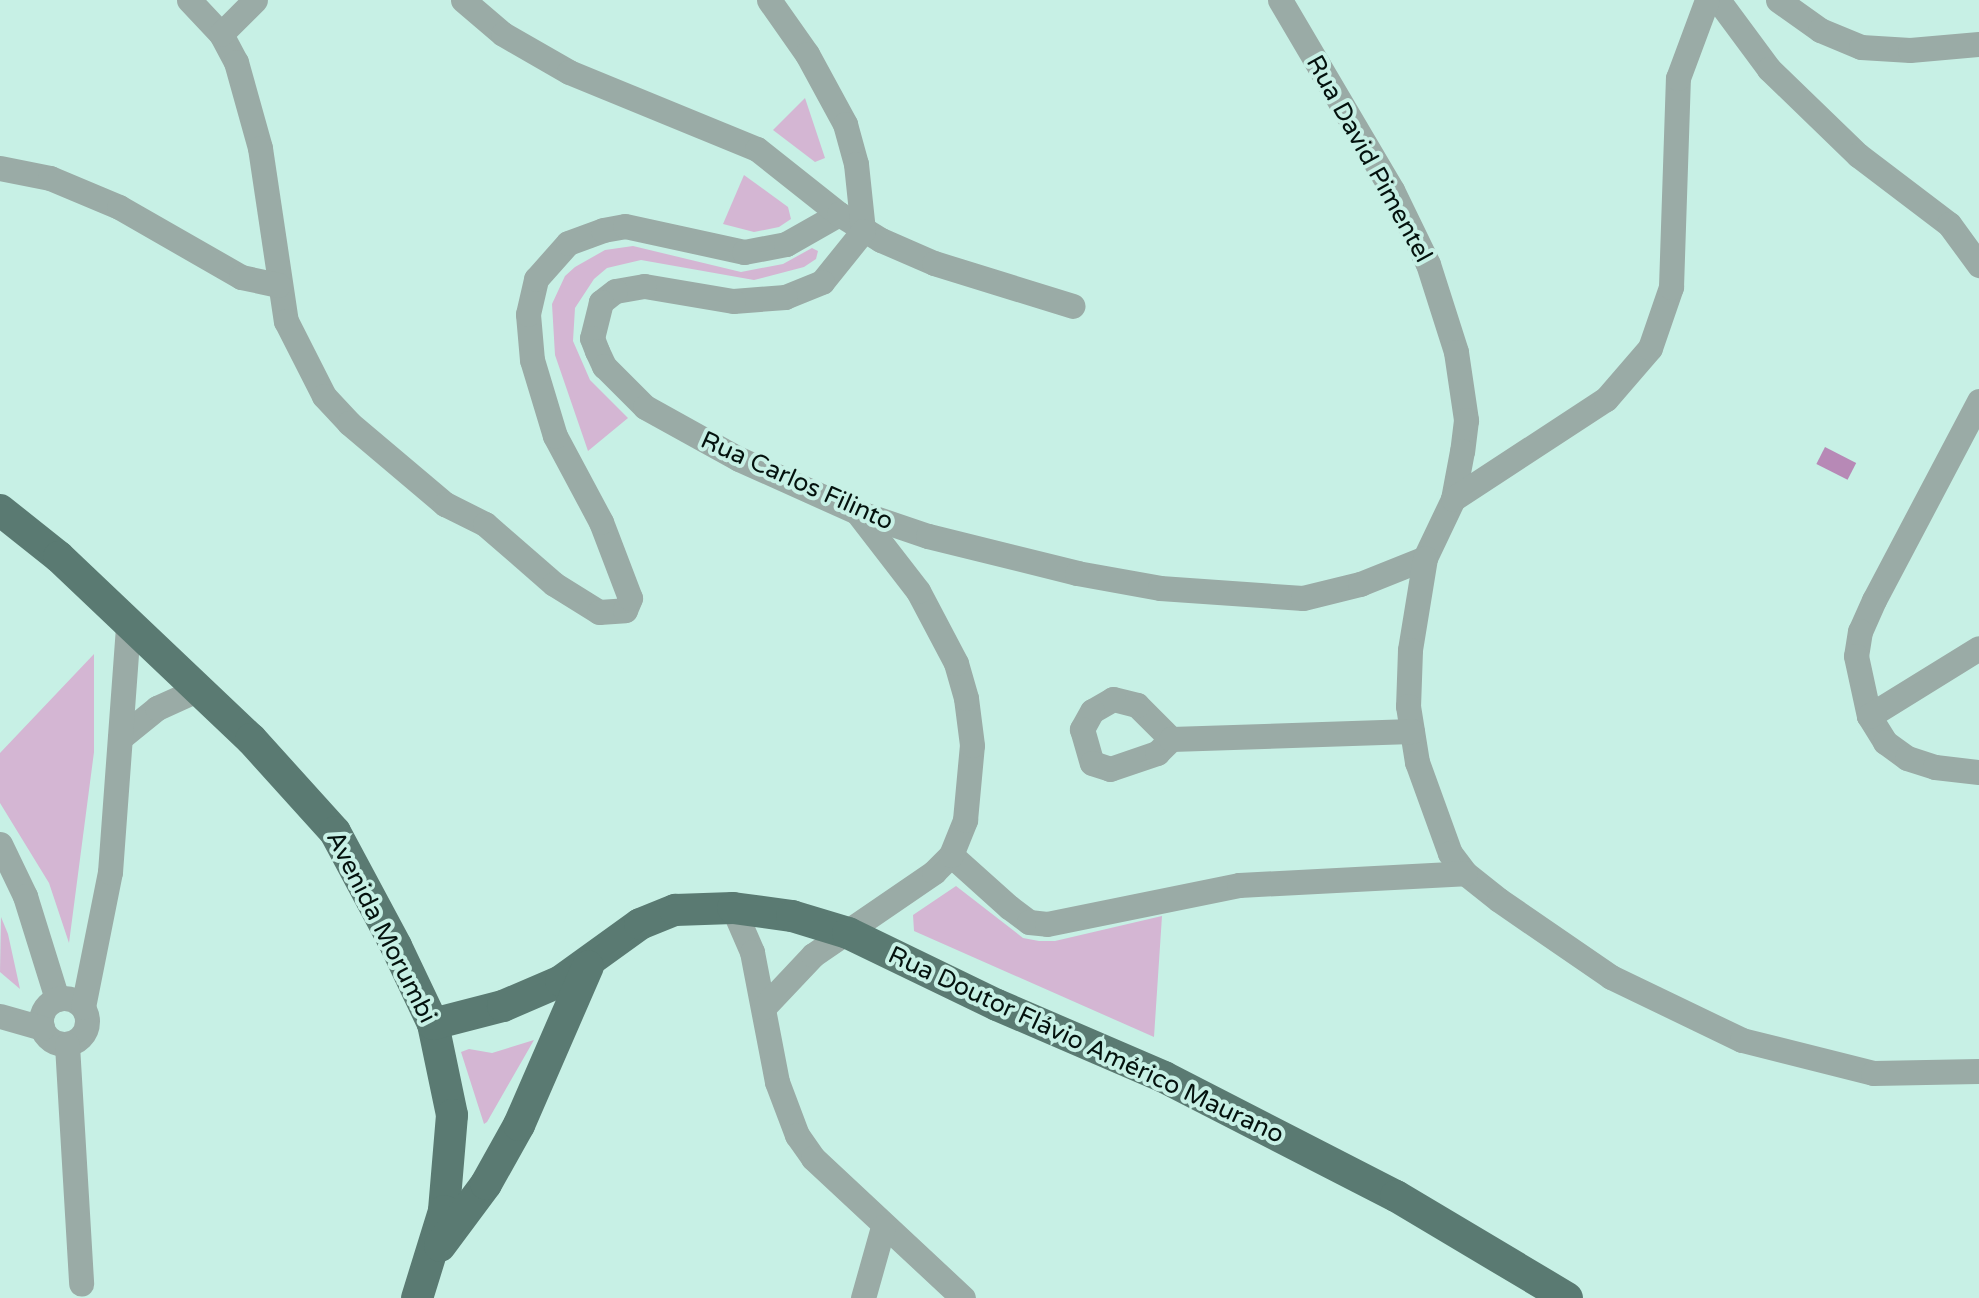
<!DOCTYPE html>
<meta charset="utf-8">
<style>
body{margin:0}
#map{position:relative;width:1979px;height:1298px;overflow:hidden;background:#c7f0e5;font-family:"Varela Round",sans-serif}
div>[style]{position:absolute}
.green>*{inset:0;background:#d4b6d3}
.water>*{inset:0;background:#b789b6;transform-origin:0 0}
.minor>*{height:25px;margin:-12.5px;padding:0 12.5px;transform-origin:12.5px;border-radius:12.5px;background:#9aaba6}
.minor>.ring{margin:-12.5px;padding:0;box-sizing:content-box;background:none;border:25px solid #9aaba6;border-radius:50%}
.major>*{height:32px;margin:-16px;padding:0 16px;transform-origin:16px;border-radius:16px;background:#5a7a72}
span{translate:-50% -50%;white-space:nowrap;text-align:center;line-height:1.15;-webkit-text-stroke:8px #c7f0e5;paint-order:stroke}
.street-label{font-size:25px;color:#04120e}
</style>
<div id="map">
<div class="green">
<div style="clip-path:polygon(805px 98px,825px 158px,815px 162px,773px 130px)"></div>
<div style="clip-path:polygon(744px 175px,788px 207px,791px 219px,779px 227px,754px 232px,723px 224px)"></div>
<div style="clip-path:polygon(633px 246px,741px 272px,783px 264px,812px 248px,818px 251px,816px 259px,804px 267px,754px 280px,641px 260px,607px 268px,594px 279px,575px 308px,573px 341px,590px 380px,628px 418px,588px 451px,555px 355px,552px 304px,565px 276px,575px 267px,605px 250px)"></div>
<div style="clip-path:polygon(94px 654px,94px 752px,69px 943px,49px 883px,0 803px,0 753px)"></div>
<div style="clip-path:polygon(956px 886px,1023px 938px,1039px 941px,1055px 941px,1162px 916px,1154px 1037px,914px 931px,913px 915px)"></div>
<div style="clip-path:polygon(1px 917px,8px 934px,20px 989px,0 972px)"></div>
<div style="clip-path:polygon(534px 1040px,487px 1122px,484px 1124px,461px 1052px,469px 1049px,492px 1053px)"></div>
</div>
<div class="water">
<div style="left:1825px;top:447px;width:35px;height:19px;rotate:27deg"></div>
</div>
<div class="minor">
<div style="left:189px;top:0;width:47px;rotate:46.7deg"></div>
<div style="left:221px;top:34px;width:32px;rotate:62deg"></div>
<div style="left:236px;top:62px;width:89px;rotate:74.4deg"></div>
<div style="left:260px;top:148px;width:175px;rotate:81.5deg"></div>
<div style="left:286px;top:321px;width:84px;rotate:63.1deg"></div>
<div style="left:324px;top:396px;width:37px;rotate:47deg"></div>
<div style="left:349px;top:423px;width:126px;rotate:40.2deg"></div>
<div style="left:445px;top:504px;width:45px;rotate:26.6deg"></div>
<div style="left:485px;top:524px;width:91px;rotate:41deg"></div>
<div style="left:554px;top:584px;width:53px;rotate:31.9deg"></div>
<div style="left:599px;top:612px;width:26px;rotate:-4deg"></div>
<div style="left:625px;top:610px;width:13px;rotate:-67deg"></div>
<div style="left:630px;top:598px;width:81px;rotate:-110.9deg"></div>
<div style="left:601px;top:522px;width:98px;rotate:-118.1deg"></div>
<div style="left:555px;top:436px;width:79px;rotate:-106.8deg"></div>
<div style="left:532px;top:360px;width:46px;rotate:-95deg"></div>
<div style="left:528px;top:314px;width:36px;rotate:-77deg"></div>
<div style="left:536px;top:279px;width:48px;rotate:-48.4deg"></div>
<div style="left:568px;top:243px;width:37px;rotate:-20deg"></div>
<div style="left:603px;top:230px;width:22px;rotate:-10deg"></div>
<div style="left:625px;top:226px;width:122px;rotate:12.3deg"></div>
<div style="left:744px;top:252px;width:43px;rotate:-10.8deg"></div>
<div style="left:786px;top:244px;width:61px;rotate:-29.5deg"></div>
<div style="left:463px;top:0;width:52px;rotate:40.4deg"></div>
<div style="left:503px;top:34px;width:76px;rotate:29.9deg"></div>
<div style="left:569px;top:72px;width:203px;rotate:22.3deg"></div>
<div style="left:757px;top:149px;width:105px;rotate:38.4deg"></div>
<div style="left:839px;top:214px;width:49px;rotate:31.8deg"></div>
<div style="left:881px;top:240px;width:58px;rotate:23.5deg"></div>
<div style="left:934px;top:263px;width:145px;rotate:17.2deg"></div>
<div style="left:769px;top:0;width:66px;rotate:54.9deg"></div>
<div style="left:807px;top:54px;width:80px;rotate:61.5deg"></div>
<div style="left:845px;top:124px;width:41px;rotate:74.6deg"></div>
<div style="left:856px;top:164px;width:67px;rotate:84deg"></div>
<div style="left:863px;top:231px;width:65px;rotate:128.8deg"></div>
<div style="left:822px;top:282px;width:40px;rotate:158deg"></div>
<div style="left:785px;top:297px;width:52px;rotate:175.6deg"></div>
<div style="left:733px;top:301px;width:90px;rotate:-170.4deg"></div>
<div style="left:644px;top:286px;width:29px;rotate:170deg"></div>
<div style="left:615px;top:291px;width:18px;rotate:142deg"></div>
<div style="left:601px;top:302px;width:37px;rotate:104deg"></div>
<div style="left:592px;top:338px;width:14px;rotate:69deg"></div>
<div style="left:597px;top:351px;width:17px;rotate:65deg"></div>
<div style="left:604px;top:366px;width:58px;rotate:45deg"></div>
<div style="left:645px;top:407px;width:107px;rotate:29deg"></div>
<div style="left:739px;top:459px;width:129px;rotate:24.2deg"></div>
<div style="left:857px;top:512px;width:75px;rotate:18.7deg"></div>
<div style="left:928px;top:536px;width:154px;rotate:13.9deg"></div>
<div style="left:1077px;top:573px;width:84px;rotate:10.2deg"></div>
<div style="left:1160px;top:588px;width:143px;rotate:4deg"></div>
<div style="left:1303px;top:598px;width:59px;rotate:-13.8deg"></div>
<div style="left:1360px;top:584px;width:70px;rotate:-21.8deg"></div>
<div style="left:1280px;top:0;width:221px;rotate:59.5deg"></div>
<div style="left:1392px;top:190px;width:82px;rotate:64.1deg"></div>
<div style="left:1428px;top:264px;width:92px;rotate:72.3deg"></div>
<div style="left:1456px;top:352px;width:69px;rotate:81.6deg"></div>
<div style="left:1466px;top:420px;width:31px;rotate:97deg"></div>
<div style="left:1462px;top:451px;width:49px;rotate:100.6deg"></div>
<div style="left:1453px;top:499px;width:65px;rotate:115.4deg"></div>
<div style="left:1425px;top:558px;width:93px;rotate:99.3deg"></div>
<div style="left:1410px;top:650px;width:56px;rotate:92deg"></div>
<div style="left:1408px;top:706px;width:57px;rotate:80.9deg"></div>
<div style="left:1417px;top:762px;width:97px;rotate:70.1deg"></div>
<div style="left:1450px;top:853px;width:25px;rotate:53deg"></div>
<div style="left:1465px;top:873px;width:43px;rotate:38.5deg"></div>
<div style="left:1499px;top:900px;width:136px;rotate:34.5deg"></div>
<div style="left:1611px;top:977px;width:145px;rotate:25.7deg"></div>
<div style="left:1742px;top:1040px;width:135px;rotate:14.1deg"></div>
<div style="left:1873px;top:1073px;width:106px;rotate:-1.1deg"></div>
<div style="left:1718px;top:0;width:86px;rotate:53.5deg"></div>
<div style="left:1769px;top:69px;width:124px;rotate:44deg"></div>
<div style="left:1858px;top:155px;width:114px;rotate:37.2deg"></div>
<div style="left:1949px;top:224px;width:51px;rotate:53.8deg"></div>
<div style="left:1778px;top:0;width:52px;rotate:35.5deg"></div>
<div style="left:1820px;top:30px;width:44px;rotate:22.5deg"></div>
<div style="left:1861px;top:47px;width:49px;rotate:3.5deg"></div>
<div style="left:1910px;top:50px;width:69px;rotate:-5deg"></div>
<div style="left:221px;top:34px;width:48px;rotate:-45deg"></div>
<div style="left:0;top:168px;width:51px;rotate:11.3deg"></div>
<div style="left:50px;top:178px;width:75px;rotate:22.8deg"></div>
<div style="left:119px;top:207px;width:141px;rotate:29.8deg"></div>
<div style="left:241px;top:277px;width:38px;rotate:12deg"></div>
<div style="left:1979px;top:401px;width:225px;rotate:117.8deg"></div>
<div style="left:1874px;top:600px;width:34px;rotate:114deg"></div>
<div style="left:1860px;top:631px;width:25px;rotate:99deg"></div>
<div style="left:1856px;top:656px;width:61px;rotate:77.8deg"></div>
<div style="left:1869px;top:716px;width:31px;rotate:58deg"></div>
<div style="left:1885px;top:742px;width:27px;rotate:36deg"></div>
<div style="left:1907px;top:758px;width:29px;rotate:18deg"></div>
<div style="left:1935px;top:767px;width:44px;rotate:6.5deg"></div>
<div style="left:1453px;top:499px;width:183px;rotate:-33.2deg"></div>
<div style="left:1606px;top:399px;width:67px;rotate:-49.2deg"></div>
<div style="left:1650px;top:348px;width:65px;rotate:-71deg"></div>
<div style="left:1671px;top:287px;width:209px;rotate:-88.1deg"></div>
<div style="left:1678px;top:78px;width:83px;rotate:-69.6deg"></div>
<div style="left:1869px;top:716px;width:129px;rotate:-31.7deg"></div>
<div style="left:120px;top:738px;width:48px;rotate:-39deg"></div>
<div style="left:157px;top:708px;width:44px;rotate:-24.2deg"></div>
<div style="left:1171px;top:739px;width:48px;rotate:-135deg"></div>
<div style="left:1137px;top:705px;width:25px;rotate:-166deg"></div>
<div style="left:1113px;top:699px;width:24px;rotate:150deg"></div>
<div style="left:1092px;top:711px;width:21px;rotate:119deg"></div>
<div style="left:1082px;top:729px;width:35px;rotate:74deg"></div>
<div style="left:1092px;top:763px;width:19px;rotate:18deg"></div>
<div style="left:1110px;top:769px;width:50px;rotate:-18.8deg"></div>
<div style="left:1157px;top:753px;width:20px;rotate:-45deg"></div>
<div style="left:1171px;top:739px;width:241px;rotate:-1.9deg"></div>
<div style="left:0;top:844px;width:58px;rotate:64.3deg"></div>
<div style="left:25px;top:896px;width:108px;rotate:72.7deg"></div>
<div style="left:951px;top:855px;width:78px;rotate:41.9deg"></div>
<div style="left:1009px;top:907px;width:25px;rotate:37deg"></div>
<div style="left:1029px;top:922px;width:18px;rotate:6deg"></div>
<div style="left:1047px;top:924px;width:196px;rotate:-11.5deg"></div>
<div style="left:1239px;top:885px;width:226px;rotate:-3deg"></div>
<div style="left:733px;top:908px;width:48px;rotate:66.6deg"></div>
<div style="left:752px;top:952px;width:132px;rotate:79.1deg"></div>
<div style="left:777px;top:1082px;width:57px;rotate:69.3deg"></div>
<div style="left:797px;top:1135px;width:28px;rotate:55deg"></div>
<div style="left:813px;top:1158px;width:205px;rotate:43deg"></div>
<div class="ring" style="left:41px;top:998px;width:21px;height:21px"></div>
<div style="left:83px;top:1007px;width:138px;rotate:-78.7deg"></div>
<div style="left:110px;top:872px;width:248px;rotate:-85.8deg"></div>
<div style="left:764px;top:1007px;width:71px;rotate:-46.7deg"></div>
<div style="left:813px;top:955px;width:147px;rotate:-34.4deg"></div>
<div style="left:934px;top:872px;width:24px;rotate:-45deg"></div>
<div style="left:951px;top:855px;width:38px;rotate:-68deg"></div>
<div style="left:965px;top:820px;width:75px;rotate:-84.7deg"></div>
<div style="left:972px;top:745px;width:47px;rotate:-97.3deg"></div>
<div style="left:966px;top:698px;width:36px;rotate:-106deg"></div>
<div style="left:956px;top:663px;width:81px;rotate:-117.8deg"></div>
<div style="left:918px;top:591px;width:100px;rotate:-127.7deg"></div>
<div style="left:0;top:1016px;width:44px;rotate:15.9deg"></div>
<div style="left:67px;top:1045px;width:239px;rotate:86.6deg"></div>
<div style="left:863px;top:1298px;width:74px;rotate:-74.3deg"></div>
</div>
<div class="major">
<div style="left:0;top:510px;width:75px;rotate:38.5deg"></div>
<div style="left:59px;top:557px;width:265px;rotate:43.5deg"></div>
<div style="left:251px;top:739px;width:125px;rotate:47.9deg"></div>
<div style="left:335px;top:832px;width:129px;rotate:61.8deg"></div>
<div style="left:396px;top:946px;width:86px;rotate:64.6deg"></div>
<div style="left:433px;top:1024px;width:93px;rotate:78.2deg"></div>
<div style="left:452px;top:1115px;width:96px;rotate:94.8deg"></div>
<div style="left:444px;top:1211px;width:91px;rotate:107.2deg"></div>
<div style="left:433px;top:1024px;width:72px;rotate:-14.4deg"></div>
<div style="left:503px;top:1006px;width:63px;rotate:-23.3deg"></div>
<div style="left:561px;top:981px;width:97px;rotate:-35.8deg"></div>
<div style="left:640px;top:924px;width:38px;rotate:-22deg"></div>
<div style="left:675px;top:910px;width:58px;rotate:-2deg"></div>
<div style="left:733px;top:908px;width:60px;rotate:7.7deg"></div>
<div style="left:792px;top:916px;width:59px;rotate:16.9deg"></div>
<div style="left:848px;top:933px;width:165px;rotate:25.8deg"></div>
<div style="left:997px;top:1005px;width:182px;rotate:23.3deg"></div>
<div style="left:1164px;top:1077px;width:261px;rotate:27.2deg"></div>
<div style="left:1396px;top:1196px;width:199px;rotate:30.8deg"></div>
<div style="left:440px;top:1246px;width:77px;rotate:-53.4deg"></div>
<div style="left:486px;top:1184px;width:68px;rotate:-60.8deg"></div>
<div style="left:519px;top:1125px;width:173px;rotate:-66.5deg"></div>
</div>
<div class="street-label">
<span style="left:1369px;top:159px;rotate:61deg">Rua David Pimentel</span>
<span style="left:797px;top:481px;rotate:24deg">Rua Carlos Filinto</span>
<span style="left:381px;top:927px;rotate:63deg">Avenida Morumbi</span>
<span style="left:1086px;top:1045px;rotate:25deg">Rua Doutor Flávio Américo Maurano</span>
</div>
</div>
